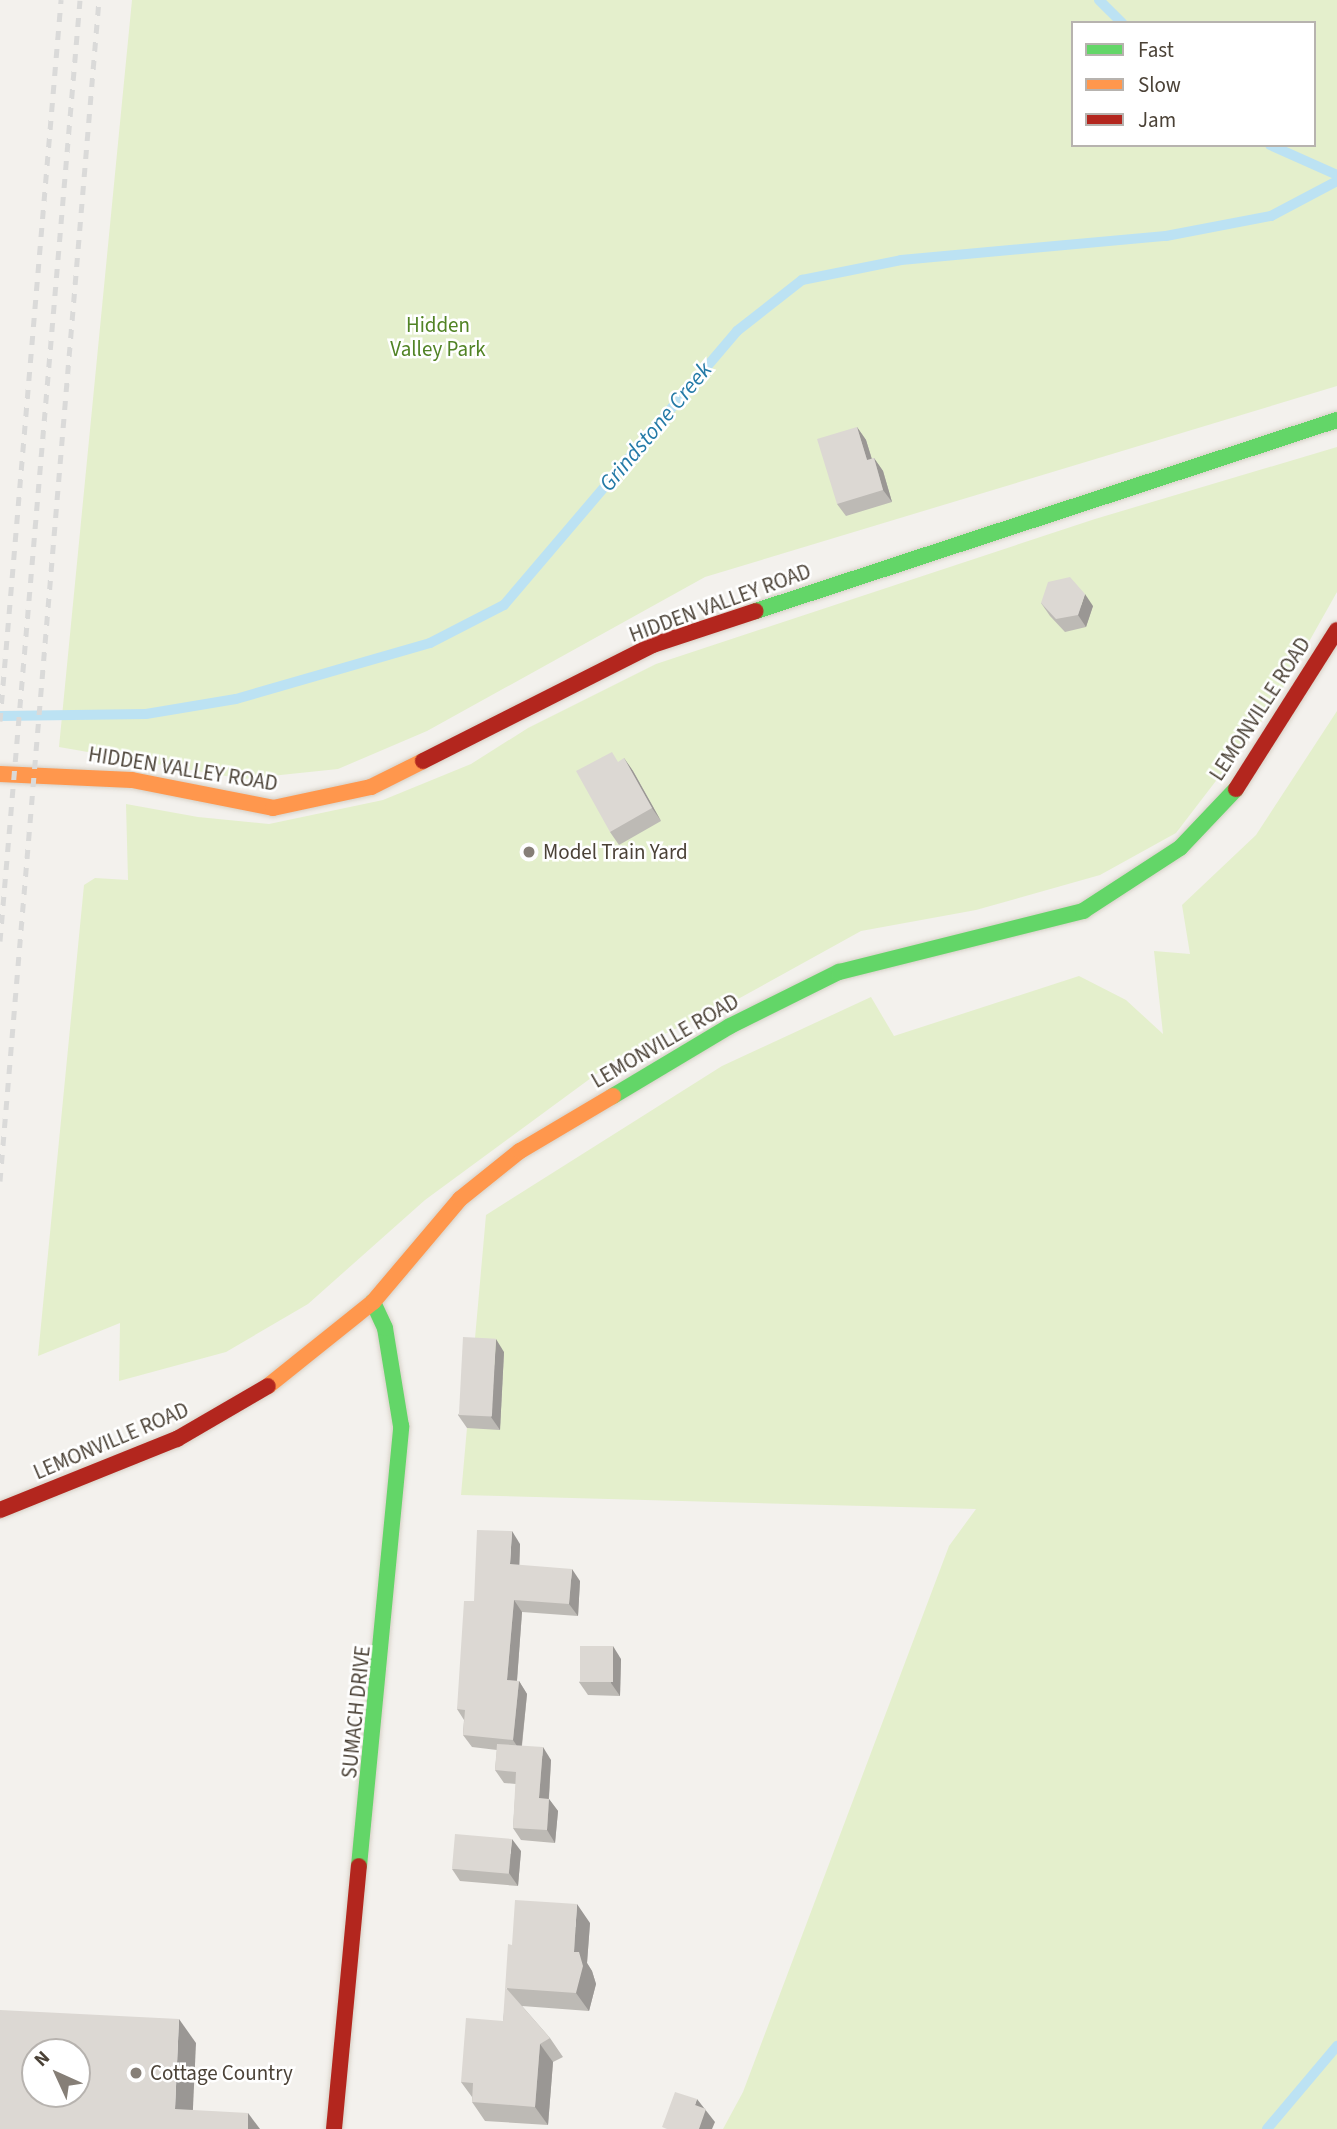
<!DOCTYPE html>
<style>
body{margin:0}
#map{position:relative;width:1337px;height:2129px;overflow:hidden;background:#f3f1ed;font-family:"Source Sans 3",sans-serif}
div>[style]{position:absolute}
.green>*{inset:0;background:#e4efcc}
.stream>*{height:10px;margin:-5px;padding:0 5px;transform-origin:5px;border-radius:5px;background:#bce2f3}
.roads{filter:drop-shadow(0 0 2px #d6d0c6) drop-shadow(0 0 2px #d6d0c6)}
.fast>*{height:16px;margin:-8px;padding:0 8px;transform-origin:8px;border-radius:8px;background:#63d668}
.slow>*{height:16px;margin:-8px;padding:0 8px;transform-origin:8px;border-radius:8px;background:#ff974d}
.jam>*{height:16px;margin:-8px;padding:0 8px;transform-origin:8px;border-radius:8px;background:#b3261e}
.rail>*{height:5px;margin-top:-2.5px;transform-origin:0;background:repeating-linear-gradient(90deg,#dadad9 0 9px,transparent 0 18px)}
.wall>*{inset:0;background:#bdbab5}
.shaded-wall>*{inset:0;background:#9a9794}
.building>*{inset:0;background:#dcd8d3;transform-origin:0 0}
.dots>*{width:19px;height:19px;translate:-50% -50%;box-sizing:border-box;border:4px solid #fff;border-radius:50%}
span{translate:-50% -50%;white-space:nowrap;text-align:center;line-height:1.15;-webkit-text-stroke:5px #fff;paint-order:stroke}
.park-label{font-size:21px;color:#518325}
.street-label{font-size:21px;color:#4b4237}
.poi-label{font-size:21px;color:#4b4237}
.left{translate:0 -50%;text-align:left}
.water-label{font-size:23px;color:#247aa7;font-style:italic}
.legend{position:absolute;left:1071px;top:21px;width:245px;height:126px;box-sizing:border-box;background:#fff;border:2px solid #b7b3af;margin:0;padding:9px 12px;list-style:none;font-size:21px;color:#4b4237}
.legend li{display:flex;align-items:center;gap:14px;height:35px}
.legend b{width:35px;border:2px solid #b7b3af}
.north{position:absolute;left:21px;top:2038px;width:70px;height:70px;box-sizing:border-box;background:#fff;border:2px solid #b7b3af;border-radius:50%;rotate:315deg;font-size:19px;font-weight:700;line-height:28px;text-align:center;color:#4b4237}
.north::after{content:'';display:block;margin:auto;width:24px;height:32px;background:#867f77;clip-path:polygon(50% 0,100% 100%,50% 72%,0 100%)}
</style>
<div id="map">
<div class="green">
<div style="clip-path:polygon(evenodd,132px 0,1337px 0,1337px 386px,705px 577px,427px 731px,338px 769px,243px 779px,59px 747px,132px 0,1073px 23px,1314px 23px,1314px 145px,1073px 145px,1073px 23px)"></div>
<div style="clip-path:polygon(1337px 447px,1337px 592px,1271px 709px,1176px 833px,1100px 875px,976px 910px,861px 931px,738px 999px,625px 1053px,425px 1200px,308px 1304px,226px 1352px,119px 1381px,120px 1323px,38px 1356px,84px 885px,95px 878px,128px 880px,126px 804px,198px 817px,269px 824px,383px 800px,471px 764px,528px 728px,656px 664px,1095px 519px)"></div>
<div style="clip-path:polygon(1337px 711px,1337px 2129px,723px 2129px,743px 2092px,949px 1546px,976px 1509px,461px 1495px,486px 1215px,722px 1066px,871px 997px,894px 1036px,1079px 976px,1126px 1000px,1163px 1034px,1154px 951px,1190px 954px,1182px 905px,1256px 835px)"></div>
</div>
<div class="stream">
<div style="left:1099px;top:0;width:33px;rotate:45deg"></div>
<div style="left:1270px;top:145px;width:73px;rotate:24.1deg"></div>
<div style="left:0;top:716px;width:146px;rotate:-0.8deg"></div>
<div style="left:146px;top:714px;width:91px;rotate:-9.5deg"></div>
<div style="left:236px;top:699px;width:202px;rotate:-16.1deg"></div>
<div style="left:430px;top:643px;width:83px;rotate:-27.2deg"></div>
<div style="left:504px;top:605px;width:360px;rotate:-49.6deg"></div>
<div style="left:737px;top:331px;width:83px;rotate:-38.1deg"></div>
<div style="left:802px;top:280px;width:101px;rotate:-11.4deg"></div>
<div style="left:901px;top:260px;width:266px;rotate:-5.2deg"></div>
<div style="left:1166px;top:236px;width:107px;rotate:-10.8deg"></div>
<div style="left:1271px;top:216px;width:75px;rotate:-27.9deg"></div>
<div style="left:1267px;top:2129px;width:109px;rotate:-49.9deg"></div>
</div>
<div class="roads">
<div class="fast">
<div style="left:756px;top:611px;width:612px;rotate:-18.2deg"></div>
<div style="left:613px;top:1096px;width:136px;rotate:-30.9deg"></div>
<div style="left:730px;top:1026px;width:122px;rotate:-26.4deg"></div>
<div style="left:839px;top:972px;width:252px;rotate:-14deg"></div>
<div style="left:1083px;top:911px;width:116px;rotate:-33deg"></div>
<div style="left:1180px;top:848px;width:81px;rotate:-46.5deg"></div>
<div style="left:359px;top:1866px;width:442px;rotate:-84.5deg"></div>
<div style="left:401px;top:1426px;width:99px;rotate:-99.3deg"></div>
<div style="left:385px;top:1328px;width:29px;rotate:-115deg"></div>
</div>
<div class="slow">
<div style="left:0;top:774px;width:132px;rotate:2.6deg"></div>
<div style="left:132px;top:780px;width:144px;rotate:11.2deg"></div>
<div style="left:273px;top:808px;width:100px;rotate:-12.1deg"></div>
<div style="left:371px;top:787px;width:58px;rotate:-26.6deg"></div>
<div style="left:268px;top:1386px;width:134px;rotate:-38.7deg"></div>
<div style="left:373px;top:1302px;width:135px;rotate:-49.8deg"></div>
<div style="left:460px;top:1199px;width:77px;rotate:-38.7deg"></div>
<div style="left:520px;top:1151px;width:108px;rotate:-30.6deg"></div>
</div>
<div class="jam">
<div style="left:423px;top:761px;width:258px;rotate:-26.8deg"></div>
<div style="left:653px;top:645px;width:108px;rotate:-18.3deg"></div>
<div style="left:1236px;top:789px;width:188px;rotate:-57.6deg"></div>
<div style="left:0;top:1510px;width:191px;rotate:-21.9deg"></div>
<div style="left:177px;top:1439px;width:105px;rotate:-30.2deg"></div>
<div style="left:334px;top:2129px;width:264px;rotate:-84.6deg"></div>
</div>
</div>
<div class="rail">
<div style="left:0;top:721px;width:724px;rotate:-85.16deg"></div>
<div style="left:0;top:941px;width:944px;rotate:-85.14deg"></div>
<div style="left:0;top:1181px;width:1185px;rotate:-85.21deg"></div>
</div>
<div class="wall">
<div style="clip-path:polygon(857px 427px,866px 440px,872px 459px,874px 458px,883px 471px,892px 502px,846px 516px,837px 504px)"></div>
<div style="clip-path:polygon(1041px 603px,1093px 606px,1086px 627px,1065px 632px,1050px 616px)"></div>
<div style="clip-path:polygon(624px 758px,633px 771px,661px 821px,619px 845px,610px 832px)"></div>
<div style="clip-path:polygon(504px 1352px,500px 1430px,467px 1428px,458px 1415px)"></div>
<div style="clip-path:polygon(520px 1544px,519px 1565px,580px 1581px,578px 1616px,522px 1612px,517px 1681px,519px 1681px,527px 1694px,522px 1746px,551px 1760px,549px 1799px,558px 1811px,555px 1843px,521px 1840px,513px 1828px,516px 1784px,504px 1783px,495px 1770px,497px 1750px,472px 1747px,463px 1735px,464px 1720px,457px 1709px)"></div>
<div style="clip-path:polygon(621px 1659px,620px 1696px,588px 1695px,579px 1682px)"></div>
<div style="clip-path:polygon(521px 1851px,518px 1886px,460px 1881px,452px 1869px)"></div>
<div style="clip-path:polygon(590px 1923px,587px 1963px,592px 1971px,596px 1984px,589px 2011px,522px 2006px,550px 2038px,563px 2057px,553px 2062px,548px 2125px,485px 2121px,472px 2102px,472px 2097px,461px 2082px,503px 2021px,512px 1945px)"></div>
</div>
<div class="shaded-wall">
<div style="clip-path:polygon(857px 427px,866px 440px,876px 473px,867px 460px)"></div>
<div style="clip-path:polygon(874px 458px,883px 471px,892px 502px,883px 490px)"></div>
<div style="clip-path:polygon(1085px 594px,1093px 606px,1086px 627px,1078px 615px)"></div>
<div style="clip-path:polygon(624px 758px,633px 771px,661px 821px,652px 808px)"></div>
<div style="clip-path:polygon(496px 1339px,504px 1352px,500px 1430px,491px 1417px)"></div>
<div style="clip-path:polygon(512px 1531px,520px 1544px,519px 1577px,510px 1564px)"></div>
<div style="clip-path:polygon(572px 1569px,580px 1581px,578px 1616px,569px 1604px)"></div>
<div style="clip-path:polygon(514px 1600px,522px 1612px,516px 1693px,507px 1680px)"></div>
<div style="clip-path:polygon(613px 1646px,621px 1659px,620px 1696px,611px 1683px)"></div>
<div style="clip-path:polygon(519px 1681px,527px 1694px,521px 1752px,513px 1740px)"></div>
<div style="clip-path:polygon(543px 1747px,551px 1760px,548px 1811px,539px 1798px)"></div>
<div style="clip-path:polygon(549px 1799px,558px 1811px,555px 1843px,547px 1830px)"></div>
<div style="clip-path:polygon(512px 1839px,521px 1851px,518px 1886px,509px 1873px)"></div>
<div style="clip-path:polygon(577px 1904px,590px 1923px,587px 1963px,592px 1971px,596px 1984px,589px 2011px,576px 1993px,574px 1952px)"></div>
<div style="clip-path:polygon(179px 2019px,196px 2043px,192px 2129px,175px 2109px)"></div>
<div style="clip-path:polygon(540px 2044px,553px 2062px,548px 2125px,535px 2107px)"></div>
<div style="clip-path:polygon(697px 2099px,715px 2122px,712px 2129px,699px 2129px,695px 2105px)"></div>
<div style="clip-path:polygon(248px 2113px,260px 2129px,248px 2129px)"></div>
</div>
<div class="building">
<div style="clip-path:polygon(857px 427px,867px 460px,874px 458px,883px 490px,837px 504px,817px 439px)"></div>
<div style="clip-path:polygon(1070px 577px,1085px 594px,1078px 615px,1056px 619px,1041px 603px,1048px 582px)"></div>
<div style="clip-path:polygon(612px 752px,618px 762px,624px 758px,652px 808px,610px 832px,576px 771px)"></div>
<div style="left:463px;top:1337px;width:33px;height:78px;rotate:3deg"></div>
<div style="clip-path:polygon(477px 1530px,512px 1531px,510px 1564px,572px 1569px,569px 1604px,514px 1600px,507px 1680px,519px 1681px,513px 1740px,463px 1735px,465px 1710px,457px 1709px,464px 1601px,474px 1601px)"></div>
<div style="left:580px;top:1646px;width:33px;height:36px"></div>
<div style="clip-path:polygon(497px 1744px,543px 1747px,539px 1798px,549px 1799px,547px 1830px,513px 1828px,516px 1772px,495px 1770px)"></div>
<div style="left:455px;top:1834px;width:57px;height:35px;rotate:5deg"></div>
<div style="clip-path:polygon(515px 1900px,577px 1904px,574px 1952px,579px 1952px,583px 1966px,576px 1993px,506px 1988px,550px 2038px,540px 2044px,535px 2107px,472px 2102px,473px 2083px,461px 2082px,466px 2018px,503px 2021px,508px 1944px,512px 1945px)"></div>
<div style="clip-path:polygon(evenodd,0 2010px,179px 2019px,175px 2109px,248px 2113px,248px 2129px,0 2129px,0 2010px,35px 2052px,77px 2052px,77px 2094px,35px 2094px,35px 2052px)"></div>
<div style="clip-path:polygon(675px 2092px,697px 2099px,695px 2105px,706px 2109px,699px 2129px,667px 2129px,662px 2127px)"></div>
</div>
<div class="dots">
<div style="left:529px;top:852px;background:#867f77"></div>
<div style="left:136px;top:2073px;background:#867f77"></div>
</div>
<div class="park-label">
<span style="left:438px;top:337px">Hidden<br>Valley Park</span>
</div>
<div class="street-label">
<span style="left:720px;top:603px;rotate:-20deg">HIDDEN VALLEY ROAD</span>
<span style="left:1260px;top:709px;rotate:-57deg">LEMONVILLE ROAD</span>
<span style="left:183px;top:769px;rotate:9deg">HIDDEN VALLEY ROAD</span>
<span style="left:665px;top:1041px;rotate:-30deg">LEMONVILLE ROAD</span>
<span style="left:111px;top:1441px;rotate:-23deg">LEMONVILLE ROAD</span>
<span style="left:356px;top:1712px;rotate:-84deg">SUMACH DRIVE</span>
</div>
<div class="poi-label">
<span class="left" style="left:543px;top:852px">Model Train Yard</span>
<span class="left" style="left:150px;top:2073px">Cottage Country</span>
</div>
<div class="water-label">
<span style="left:656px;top:427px;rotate:-50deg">Grindstone Creek</span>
</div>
<ul class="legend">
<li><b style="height:9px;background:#63d668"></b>Fast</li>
<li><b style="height:9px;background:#ff974d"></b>Slow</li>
<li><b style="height:9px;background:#b3261e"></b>Jam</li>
</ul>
<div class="north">N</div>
</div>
